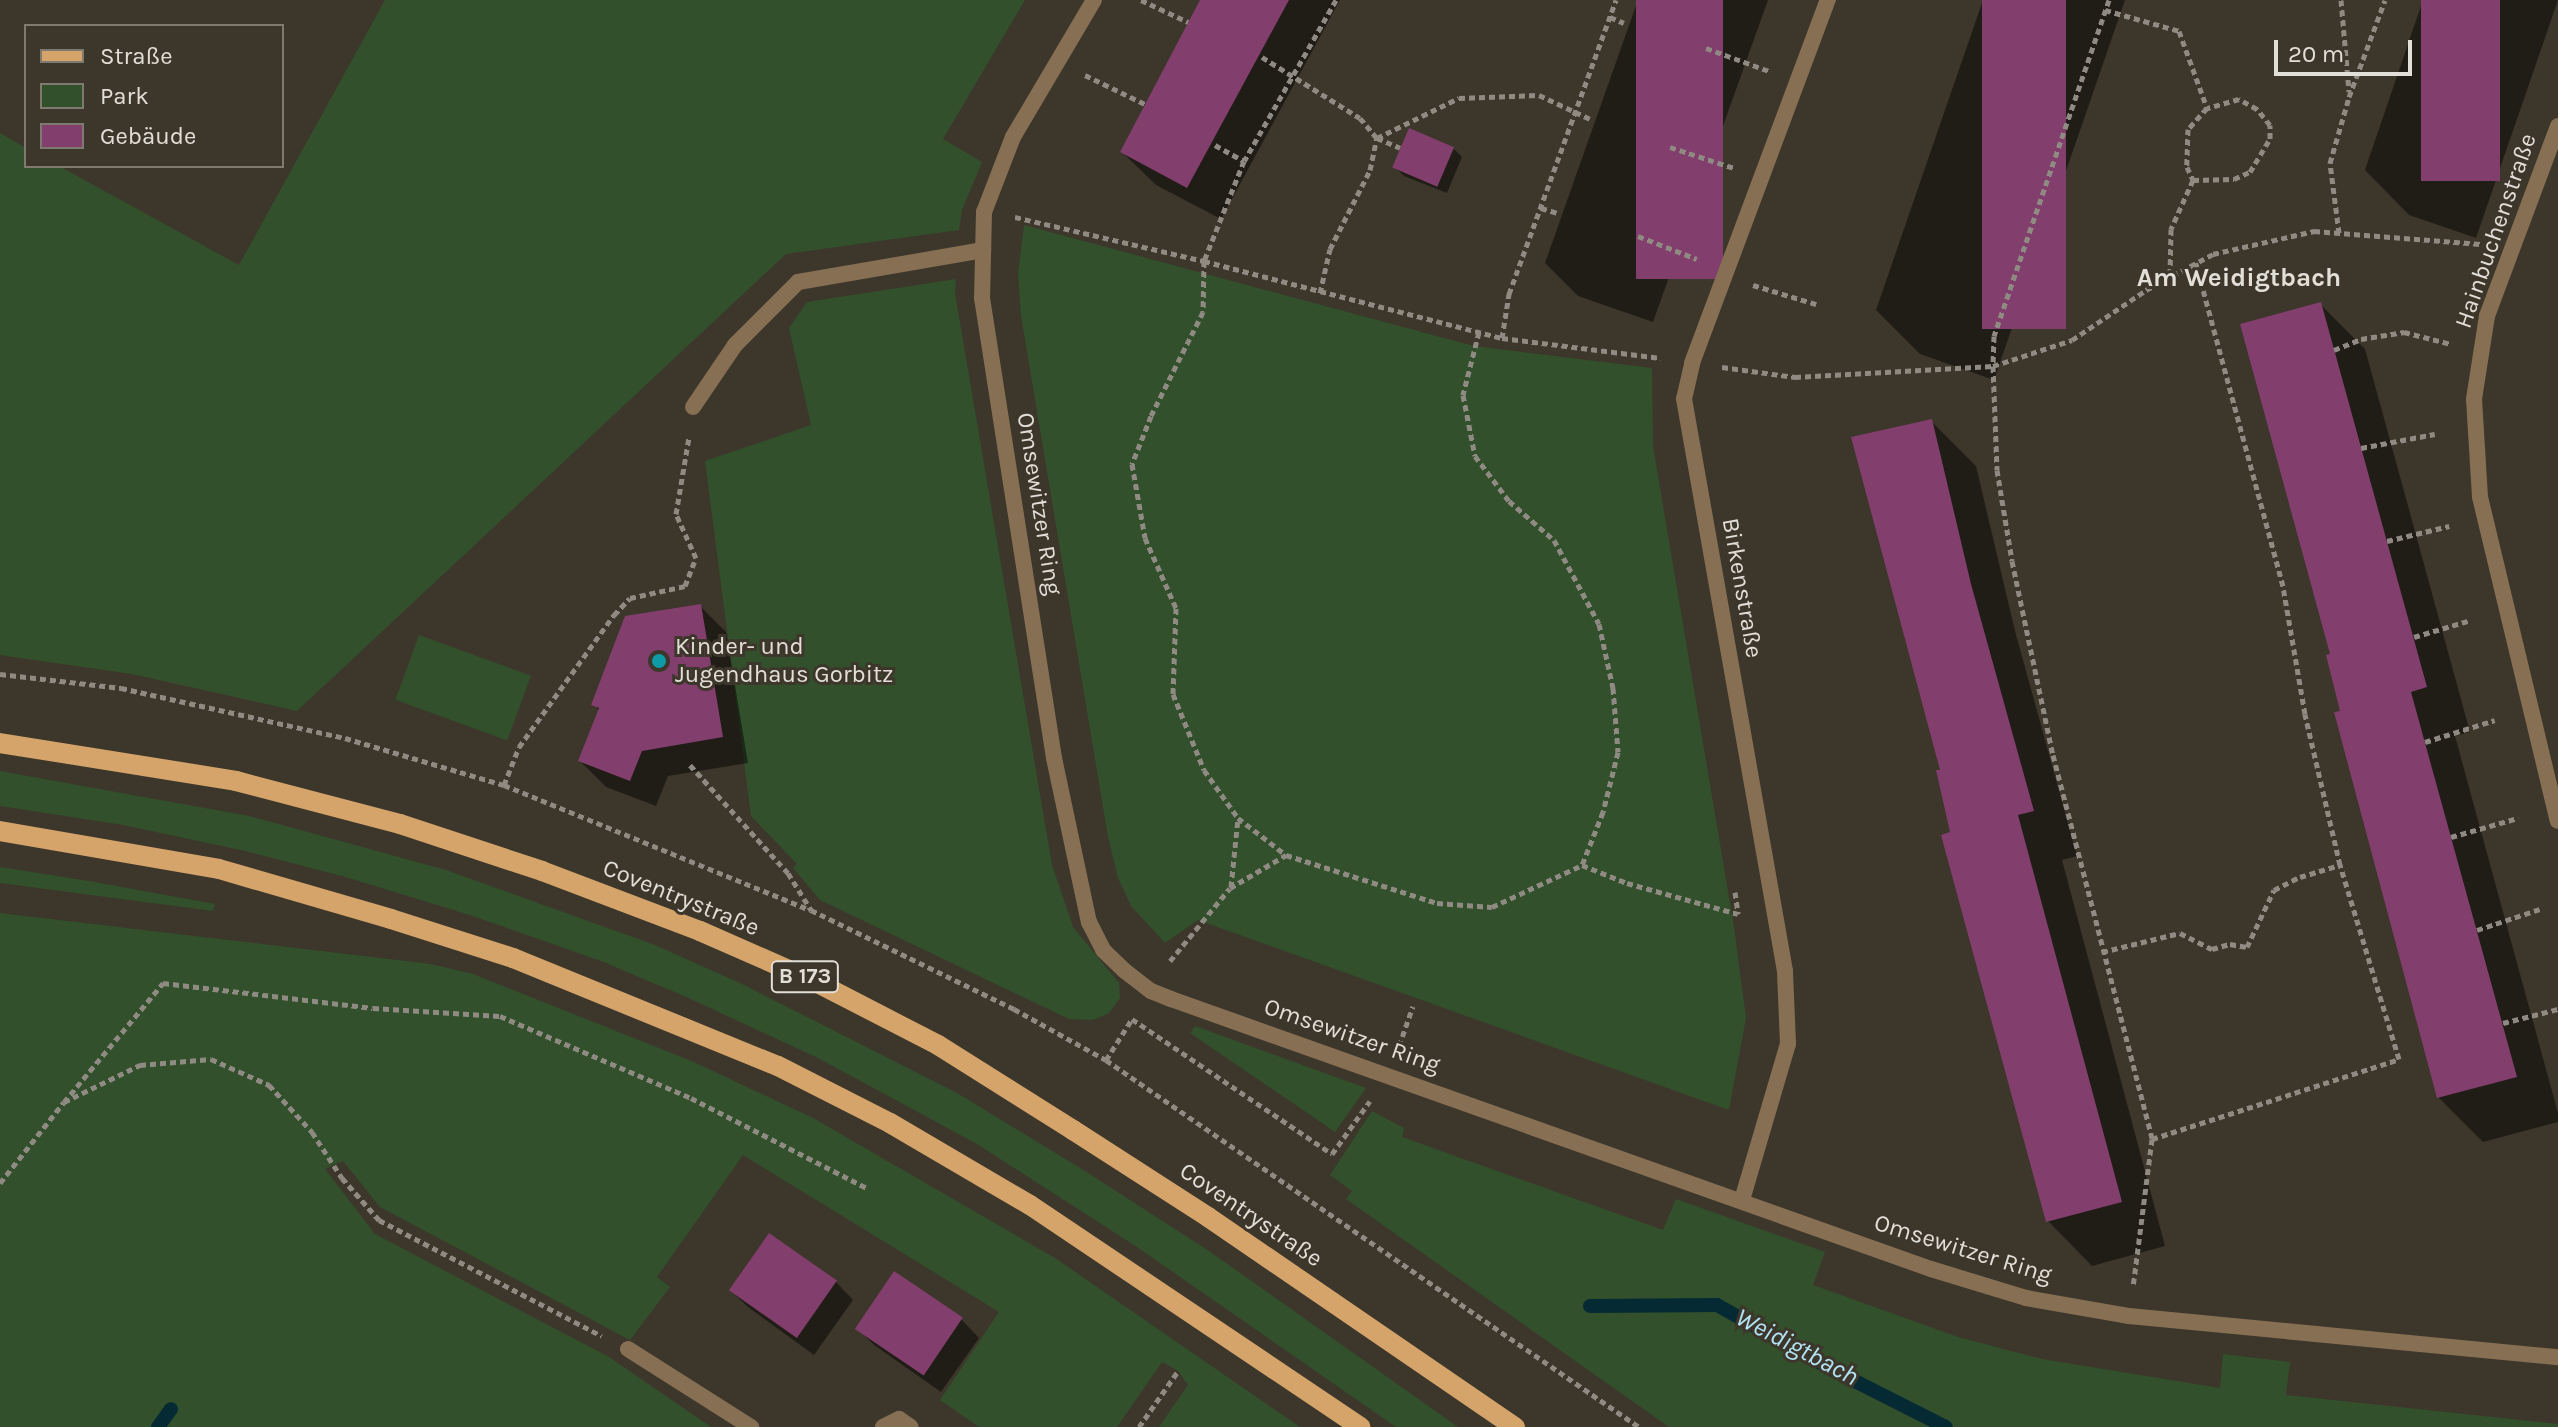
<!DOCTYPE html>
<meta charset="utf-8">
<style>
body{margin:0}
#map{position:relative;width:2558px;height:1427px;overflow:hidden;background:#3d372b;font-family:Karla,sans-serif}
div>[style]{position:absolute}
.green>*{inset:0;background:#31502b;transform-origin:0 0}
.shadow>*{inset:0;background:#0007}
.stream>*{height:14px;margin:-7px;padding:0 7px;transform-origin:7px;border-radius:7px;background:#052a34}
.building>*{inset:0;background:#823e6c;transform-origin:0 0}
.path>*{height:5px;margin-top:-2.5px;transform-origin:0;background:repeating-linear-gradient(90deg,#908b82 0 6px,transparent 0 10px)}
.lane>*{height:16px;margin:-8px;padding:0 8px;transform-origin:8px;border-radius:8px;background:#876f54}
.street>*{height:16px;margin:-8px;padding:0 8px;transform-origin:8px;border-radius:8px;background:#876f54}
.primary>*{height:20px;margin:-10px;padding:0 10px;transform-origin:10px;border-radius:10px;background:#d5a46a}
.dots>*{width:22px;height:22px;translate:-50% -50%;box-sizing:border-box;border:4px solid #3d372b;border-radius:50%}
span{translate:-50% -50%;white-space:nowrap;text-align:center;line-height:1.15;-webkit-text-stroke:6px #3d372b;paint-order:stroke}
.shield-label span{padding:2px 6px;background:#3d372b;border:2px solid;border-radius:6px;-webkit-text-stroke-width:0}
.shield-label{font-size:22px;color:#e2dfd8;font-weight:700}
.street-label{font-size:24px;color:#e2dfd8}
.poi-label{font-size:24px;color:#e2dfd8}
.left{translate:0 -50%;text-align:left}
.neighbourhood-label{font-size:26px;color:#e2dfd8;font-weight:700}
.water-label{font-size:26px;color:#b2e4f5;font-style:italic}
.legend{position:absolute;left:24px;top:24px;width:260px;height:144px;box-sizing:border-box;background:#3d372b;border:2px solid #7f7a70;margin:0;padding:10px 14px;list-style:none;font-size:24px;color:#e2dfd8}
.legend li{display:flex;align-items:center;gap:16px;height:40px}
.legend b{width:40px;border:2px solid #7f7a70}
.scale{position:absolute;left:2274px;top:40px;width:138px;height:36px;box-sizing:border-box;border:4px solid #e2dfd8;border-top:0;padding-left:10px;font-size:24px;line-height:28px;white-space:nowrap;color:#e2dfd8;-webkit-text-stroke:6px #3d372b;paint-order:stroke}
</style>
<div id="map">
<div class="green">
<div style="clip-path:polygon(385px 0,1025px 0,943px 139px,982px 162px,962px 210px,959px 230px,786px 254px,297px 711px,132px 674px,0 655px,0 133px,26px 148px,26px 166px,59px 166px,239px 265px)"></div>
<div style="clip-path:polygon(1024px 225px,1474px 346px,1652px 368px,1653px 446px,1734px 927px,1746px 1018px,1729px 1110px,1198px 920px,1165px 943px,1131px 906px,1118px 878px,1108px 837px,1021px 316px,1018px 273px)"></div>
<div style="clip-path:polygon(956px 279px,955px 293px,1052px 865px,1073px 927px,1119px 983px,1120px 998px,1109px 1013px,1093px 1020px,1069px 1019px,820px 900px,793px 868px,797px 864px,751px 816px,705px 461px,811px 425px,789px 328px,807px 302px)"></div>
<div style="left:419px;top:635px;width:119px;height:69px;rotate:20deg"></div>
<div style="clip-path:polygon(0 771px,249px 816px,446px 870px,655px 945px,742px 984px,957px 1093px,1085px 1171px,1209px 1251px,1458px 1427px,1396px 1427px,1137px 1247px,977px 1144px,818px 1058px,684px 996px,601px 961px,470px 915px,342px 876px,245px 851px,123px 825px,0 806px)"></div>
<div style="clip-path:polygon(0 867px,89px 881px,215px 904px,213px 911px,0 883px)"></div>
<div style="clip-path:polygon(0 913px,431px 964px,473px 974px,694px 1062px,813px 1118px,1055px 1258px,1300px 1427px,1159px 1427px,1188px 1385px,1178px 1371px,1162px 1362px,1117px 1427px,979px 1427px,940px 1400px,999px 1312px,743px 1155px,657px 1277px,670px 1287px,630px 1340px,380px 1207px,343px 1161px,325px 1169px,375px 1234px,609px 1357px,711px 1427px,0 1427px)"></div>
<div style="clip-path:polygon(1195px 1026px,1366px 1088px,1335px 1132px,1190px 1033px)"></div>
<div style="clip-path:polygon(1372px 1111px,1404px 1128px,1402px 1137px,1663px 1230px,1676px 1199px,1825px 1252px,1813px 1285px,1958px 1337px,2042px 1359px,2220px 1388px,2223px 1354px,2290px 1362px,2286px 1395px,2558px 1424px,2558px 1427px,1669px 1427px,1346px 1199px,1352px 1191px,1330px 1175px)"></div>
</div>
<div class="shadow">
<div style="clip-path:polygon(1202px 0,1340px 0,1221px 219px,1156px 185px,1122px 152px)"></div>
<div style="clip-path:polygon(1638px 0,1768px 0,1653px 322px,1578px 296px,1545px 263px)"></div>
<div style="clip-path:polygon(1983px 0,2125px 0,1994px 380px,1920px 354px,1876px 310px)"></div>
<div style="clip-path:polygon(2423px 0,2558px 0,2476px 238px,2409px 215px,2365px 170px)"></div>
<div style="clip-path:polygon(1453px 148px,1462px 157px,1447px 193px,1404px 176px,1395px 167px)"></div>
<div style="clip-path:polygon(2320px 304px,2365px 349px,2470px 732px,2455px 736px,2558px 1113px,2558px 1122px,2483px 1142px,2438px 1097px,2342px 712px,2332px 655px)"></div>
<div style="clip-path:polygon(1932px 422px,1976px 466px,2015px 631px,2077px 856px,2062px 860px,2165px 1246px,2092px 1266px,2048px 1221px,1952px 834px,1942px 772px)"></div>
<div style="clip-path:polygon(700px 606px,726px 632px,748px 763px,668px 776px,656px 806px,606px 787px,580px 761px,600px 711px,593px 704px)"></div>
<div style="clip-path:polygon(895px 1273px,962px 1320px,979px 1338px,941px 1392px,874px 1345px,857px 1328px)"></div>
<div style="clip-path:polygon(836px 1282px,853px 1300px,814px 1355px,748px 1307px,730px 1290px)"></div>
</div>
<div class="stream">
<div style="left:1590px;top:1306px;width:127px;rotate:-0.5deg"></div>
<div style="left:1717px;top:1305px;width:135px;rotate:29.2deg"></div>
<div style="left:1835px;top:1371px;width:124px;rotate:26.8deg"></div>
<div style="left:158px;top:1427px;width:22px;rotate:-54deg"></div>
</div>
<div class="building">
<div style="clip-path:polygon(1200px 0,1289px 0,1187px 188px,1120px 152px)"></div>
<div style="left:1636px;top:0;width:87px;height:279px"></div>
<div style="left:1982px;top:0;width:84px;height:329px"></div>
<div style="left:2421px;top:0;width:79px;height:181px"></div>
<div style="left:1409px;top:128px;width:49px;height:43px;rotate:23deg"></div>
<div style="clip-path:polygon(2321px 302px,2427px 687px,2411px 692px,2517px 1077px,2437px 1098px,2334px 712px,2340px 711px,2326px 655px,2330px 654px,2240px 324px)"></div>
<div style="clip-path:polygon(1932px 419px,1971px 584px,2034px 811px,2018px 815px,2122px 1202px,2046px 1222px,1941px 835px,1950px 832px,1936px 770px,1940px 770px,1851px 437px)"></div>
<div style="clip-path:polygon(701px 604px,723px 737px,642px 751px,630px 781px,578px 761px,599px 708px,591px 705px,625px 616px)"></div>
<div style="left:769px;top:1233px;width:83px;height:70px;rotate:35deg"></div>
<div style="left:894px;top:1271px;width:83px;height:70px;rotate:34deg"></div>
</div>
<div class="path">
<div style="left:1141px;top:0;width:52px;rotate:25.1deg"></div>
<div style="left:1336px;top:0;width:185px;rotate:119.7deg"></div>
<div style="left:1244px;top:161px;width:108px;rotate:111.8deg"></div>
<div style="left:1204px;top:261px;width:51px;rotate:91.1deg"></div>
<div style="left:1203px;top:312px;width:116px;rotate:116.6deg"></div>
<div style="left:1151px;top:416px;width:52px;rotate:111.6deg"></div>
<div style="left:1132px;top:464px;width:75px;rotate:80deg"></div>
<div style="left:1145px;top:538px;width:77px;rotate:66.1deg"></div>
<div style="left:1176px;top:608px;width:86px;rotate:92deg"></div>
<div style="left:1173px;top:694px;width:82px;rotate:67.8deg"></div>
<div style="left:1204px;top:770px;width:59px;rotate:54.7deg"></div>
<div style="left:1238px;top:818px;width:61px;rotate:37.6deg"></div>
<div style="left:1286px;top:855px;width:158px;rotate:17.6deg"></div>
<div style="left:1437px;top:903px;width:55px;rotate:4.2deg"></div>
<div style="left:1492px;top:907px;width:99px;rotate:-25deg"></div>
<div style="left:2109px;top:0;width:355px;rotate:108.9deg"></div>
<div style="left:1994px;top:336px;width:30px;rotate:92deg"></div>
<div style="left:1993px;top:366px;width:104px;rotate:87.8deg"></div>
<div style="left:1997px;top:470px;width:92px;rotate:80.6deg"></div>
<div style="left:2012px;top:561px;width:198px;rotate:78.1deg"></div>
<div style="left:2053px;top:755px;width:397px;rotate:75.5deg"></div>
<div style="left:2152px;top:1139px;width:149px;rotate:97.3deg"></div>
<div style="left:2341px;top:0;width:92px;rotate:85deg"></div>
<div style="left:2105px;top:10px;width:77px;rotate:15.8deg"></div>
<div style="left:2179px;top:31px;width:82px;rotate:70deg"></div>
<div style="left:2207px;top:108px;width:28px;rotate:132deg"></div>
<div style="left:2188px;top:129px;width:38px;rotate:92deg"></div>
<div style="left:2187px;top:167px;width:14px;rotate:65deg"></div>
<div style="left:2193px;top:180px;width:54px;rotate:114.2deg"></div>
<div style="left:2171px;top:229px;width:48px;rotate:91.2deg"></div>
<div style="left:1610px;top:17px;width:15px;rotate:23deg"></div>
<div style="left:1706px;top:48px;width:67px;rotate:20.1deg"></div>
<div style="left:1262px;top:57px;width:115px;rotate:31.9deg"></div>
<div style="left:1360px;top:118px;width:26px;rotate:50deg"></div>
<div style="left:1377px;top:138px;width:25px;rotate:23deg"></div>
<div style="left:1085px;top:75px;width:67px;rotate:25.8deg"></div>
<div style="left:1215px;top:145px;width:33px;rotate:29deg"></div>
<div style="left:1670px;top:147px;width:67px;rotate:18.2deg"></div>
<div style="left:2193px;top:180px;width:41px;rotate:-1.4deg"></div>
<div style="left:2234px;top:179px;width:17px;rotate:-24deg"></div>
<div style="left:2250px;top:172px;width:39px;rotate:-59deg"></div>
<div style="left:2270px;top:139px;width:14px;rotate:-90deg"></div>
<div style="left:2270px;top:125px;width:21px;rotate:-129deg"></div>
<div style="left:2257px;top:109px;width:21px;rotate:-151deg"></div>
<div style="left:2239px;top:99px;width:33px;rotate:164deg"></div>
<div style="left:1541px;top:208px;width:17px;rotate:17deg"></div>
<div style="left:1015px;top:217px;width:194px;rotate:13.1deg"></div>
<div style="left:1204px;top:261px;width:308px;rotate:14.5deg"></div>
<div style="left:1502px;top:338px;width:160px;rotate:7.2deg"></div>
<div style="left:2339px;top:233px;width:71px;rotate:-97.3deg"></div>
<div style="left:2330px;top:163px;width:69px;rotate:-73.9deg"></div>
<div style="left:2349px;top:97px;width:103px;rotate:-69.6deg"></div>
<div style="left:1638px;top:236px;width:63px;rotate:21.3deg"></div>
<div style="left:1753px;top:285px;width:66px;rotate:16.8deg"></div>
<div style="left:1320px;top:293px;width:45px;rotate:-77.2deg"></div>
<div style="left:1330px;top:249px;width:89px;rotate:-63.1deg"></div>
<div style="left:1370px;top:170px;width:33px;rotate:-78deg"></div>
<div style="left:1377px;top:138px;width:91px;rotate:-26deg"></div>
<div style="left:1459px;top:98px;width:80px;rotate:-2.1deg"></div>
<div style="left:1539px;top:95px;width:56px;rotate:25.2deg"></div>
<div style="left:1479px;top:332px;width:65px;rotate:104.3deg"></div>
<div style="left:1463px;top:395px;width:62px;rotate:78.9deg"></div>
<div style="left:1475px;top:456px;width:56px;rotate:52.9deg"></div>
<div style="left:1509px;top:501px;width:60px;rotate:40.9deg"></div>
<div style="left:1554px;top:540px;width:95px;rotate:61.8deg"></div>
<div style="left:1599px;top:624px;width:66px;rotate:77.7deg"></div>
<div style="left:1613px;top:688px;width:64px;rotate:85.5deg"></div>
<div style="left:1618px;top:752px;width:62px;rotate:104deg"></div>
<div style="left:1603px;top:812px;width:57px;rotate:111.6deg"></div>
<div style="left:1582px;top:865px;width:48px;rotate:21.8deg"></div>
<div style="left:1627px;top:883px;width:115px;rotate:15.6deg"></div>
<div style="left:1502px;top:338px;width:45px;rotate:-81deg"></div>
<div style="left:1509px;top:294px;width:313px;rotate:-70deg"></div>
<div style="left:2334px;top:350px;width:29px;rotate:-22deg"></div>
<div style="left:2361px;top:339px;width:44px;rotate:-9.2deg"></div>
<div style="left:2404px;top:332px;width:49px;rotate:14.3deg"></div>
<div style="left:1722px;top:367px;width:74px;rotate:7.8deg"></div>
<div style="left:1795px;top:377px;width:198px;rotate:-3.2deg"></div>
<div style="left:1993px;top:366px;width:83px;rotate:-18.2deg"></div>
<div style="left:2072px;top:340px;width:89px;rotate:-34deg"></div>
<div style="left:2146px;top:290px;width:76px;rotate:-28.2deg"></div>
<div style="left:2213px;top:254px;width:104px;rotate:-12.8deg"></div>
<div style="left:2314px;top:231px;width:167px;rotate:4.5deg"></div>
<div style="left:2361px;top:448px;width:75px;rotate:-10.7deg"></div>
<div style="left:2387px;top:541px;width:64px;rotate:-13.6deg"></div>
<div style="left:2414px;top:637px;width:59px;rotate:-16.6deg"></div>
<div style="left:0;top:674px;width:122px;rotate:6.6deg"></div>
<div style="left:121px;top:688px;width:230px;rotate:12.6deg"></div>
<div style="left:345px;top:738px;width:166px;rotate:16.5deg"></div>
<div style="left:504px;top:785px;width:331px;rotate:22.2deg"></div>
<div style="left:811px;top:910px;width:226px;rotate:26deg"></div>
<div style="left:1014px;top:1009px;width:105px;rotate:29deg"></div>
<div style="left:1106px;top:1060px;width:647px;rotate:34.55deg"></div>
<div style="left:2425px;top:742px;width:73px;rotate:-17.4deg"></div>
<div style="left:690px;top:765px;width:146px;rotate:47.8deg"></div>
<div style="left:788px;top:873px;width:44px;rotate:58.1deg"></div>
<div style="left:504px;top:785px;width:41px;rotate:-68.5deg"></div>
<div style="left:519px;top:747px;width:163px;rotate:-54.3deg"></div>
<div style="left:614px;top:615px;width:23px;rotate:-47deg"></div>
<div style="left:630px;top:598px;width:56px;rotate:-12.3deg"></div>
<div style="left:685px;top:586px;width:30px;rotate:-69deg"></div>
<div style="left:696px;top:558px;width:48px;rotate:-114.4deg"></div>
<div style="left:676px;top:514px;width:78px;rotate:-80.4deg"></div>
<div style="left:2451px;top:837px;width:70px;rotate:-15.8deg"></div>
<div style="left:1231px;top:887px;width:69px;rotate:-84.2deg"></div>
<div style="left:1735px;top:892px;width:22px;rotate:82deg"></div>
<div style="left:2477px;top:930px;width:66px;rotate:-18.4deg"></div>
<div style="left:2102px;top:952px;width:80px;rotate:-13.7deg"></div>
<div style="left:2180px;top:933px;width:36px;rotate:27deg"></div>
<div style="left:2212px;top:949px;width:19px;rotate:-16deg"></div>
<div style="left:2230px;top:944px;width:17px;rotate:10deg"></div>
<div style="left:2247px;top:947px;width:63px;rotate:-64.7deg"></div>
<div style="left:2274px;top:890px;width:29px;rotate:-27deg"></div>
<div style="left:2300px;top:877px;width:42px;rotate:-16.7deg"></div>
<div style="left:1170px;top:961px;width:94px;rotate:-50.6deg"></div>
<div style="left:1230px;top:888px;width:65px;rotate:-30.5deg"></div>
<div style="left:2503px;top:1023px;width:57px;rotate:-14.3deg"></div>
<div style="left:1399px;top:1046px;width:42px;rotate:-70.7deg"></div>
<div style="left:1106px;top:1060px;width:49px;rotate:-57.6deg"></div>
<div style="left:1132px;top:1019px;width:241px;rotate:34deg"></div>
<div style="left:1332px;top:1154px;width:65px;rotate:-54.4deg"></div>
<div style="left:64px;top:1102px;width:155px;rotate:-50.2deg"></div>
<div style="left:163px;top:983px;width:211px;rotate:6.8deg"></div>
<div style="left:373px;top:1008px;width:127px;rotate:3.6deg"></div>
<div style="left:500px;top:1016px;width:208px;rotate:23.2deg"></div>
<div style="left:691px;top:1098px;width:198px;rotate:27.1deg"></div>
<div style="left:2152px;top:1139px;width:260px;rotate:-17.9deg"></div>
<div style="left:2399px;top:1059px;width:203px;rotate:-106.9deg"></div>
<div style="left:2340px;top:865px;width:155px;rotate:-103.1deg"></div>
<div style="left:2305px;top:714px;width:130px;rotate:-99.8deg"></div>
<div style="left:2283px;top:586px;width:335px;rotate:-105.1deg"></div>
<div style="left:0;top:1183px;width:103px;rotate:-51.7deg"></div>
<div style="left:64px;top:1102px;width:85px;rotate:-26deg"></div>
<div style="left:140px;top:1065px;width:71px;rotate:-4.8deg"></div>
<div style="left:211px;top:1059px;width:64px;rotate:24.1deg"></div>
<div style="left:269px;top:1085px;width:64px;rotate:47.5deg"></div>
<div style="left:312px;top:1132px;width:55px;rotate:56.9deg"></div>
<div style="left:342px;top:1178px;width:56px;rotate:48.6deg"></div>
<div style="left:379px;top:1220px;width:251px;rotate:27.5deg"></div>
<div style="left:1139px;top:1427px;width:68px;rotate:-55.1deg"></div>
</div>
<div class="lane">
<div style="left:693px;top:407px;width:75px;rotate:-55.9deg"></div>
<div style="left:735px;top:345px;width:89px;rotate:-45deg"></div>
<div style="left:798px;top:282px;width:188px;rotate:-9.8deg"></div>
<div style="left:628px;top:1349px;width:146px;rotate:32.4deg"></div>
<div style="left:883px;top:1427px;width:18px;rotate:-27deg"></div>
<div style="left:899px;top:1419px;width:14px;rotate:34deg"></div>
</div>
<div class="street">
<div style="left:1094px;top:0;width:159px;rotate:120.6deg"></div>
<div style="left:1013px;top:137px;width:80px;rotate:111.1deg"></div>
<div style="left:984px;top:212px;width:86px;rotate:91.3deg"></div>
<div style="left:982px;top:298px;width:466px;rotate:81.1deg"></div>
<div style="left:1054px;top:758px;width:168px;rotate:78deg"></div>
<div style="left:1089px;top:922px;width:31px;rotate:63deg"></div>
<div style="left:1103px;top:950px;width:30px;rotate:44deg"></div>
<div style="left:1125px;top:971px;width:33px;rotate:38deg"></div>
<div style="left:1151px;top:991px;width:22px;rotate:22deg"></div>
<div style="left:1171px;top:999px;width:807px;rotate:19.56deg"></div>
<div style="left:1931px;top:1269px;width:99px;rotate:17deg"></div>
<div style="left:2026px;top:1298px;width:105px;rotate:9.9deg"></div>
<div style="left:2129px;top:1316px;width:431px;rotate:5.5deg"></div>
<div style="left:2558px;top:126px;width:203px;rotate:110.5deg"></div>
<div style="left:2487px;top:316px;width:84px;rotate:98.9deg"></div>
<div style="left:2474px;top:399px;width:98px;rotate:86.5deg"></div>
<div style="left:2480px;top:497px;width:333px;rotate:76.5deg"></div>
<div style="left:1742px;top:1200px;width:163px;rotate:-73.6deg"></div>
<div style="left:1788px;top:1044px;width:73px;rotate:-92.4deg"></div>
<div style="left:1785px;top:971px;width:581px;rotate:-100.01deg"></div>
<div style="left:1684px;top:399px;width:37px;rotate:-77deg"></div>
<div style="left:1692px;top:363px;width:388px;rotate:-69.5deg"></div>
</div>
<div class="primary">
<div style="left:0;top:743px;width:239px;rotate:9.1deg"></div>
<div style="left:236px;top:781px;width:170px;rotate:14.7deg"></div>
<div style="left:400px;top:824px;width:150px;rotate:18.3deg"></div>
<div style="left:542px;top:871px;width:169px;rotate:20.8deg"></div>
<div style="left:700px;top:931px;width:124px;rotate:23.7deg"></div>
<div style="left:814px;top:981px;width:140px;rotate:27.3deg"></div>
<div style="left:938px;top:1045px;width:160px;rotate:32.2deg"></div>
<div style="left:1073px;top:1130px;width:161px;rotate:32.8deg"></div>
<div style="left:1208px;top:1217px;width:372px;rotate:34.4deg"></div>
<div style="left:0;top:831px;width:222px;rotate:9.8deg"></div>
<div style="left:219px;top:869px;width:179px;rotate:16.2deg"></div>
<div style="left:391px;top:919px;width:128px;rotate:17.7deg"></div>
<div style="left:513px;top:958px;width:286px;rotate:22.2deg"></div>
<div style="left:778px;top:1066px;width:126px;rotate:27deg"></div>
<div style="left:890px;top:1123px;width:162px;rotate:30.4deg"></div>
<div style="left:1030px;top:1205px;width:398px;rotate:33.9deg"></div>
</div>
<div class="dots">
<div style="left:659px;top:661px;background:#0f9aa8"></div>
</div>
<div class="shield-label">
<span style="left:805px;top:977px">B 173</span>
</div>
<div class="street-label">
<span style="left:2496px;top:231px;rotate:-71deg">Hainbuchenstraße</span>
<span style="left:1039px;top:504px;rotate:81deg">Omsewitzer Ring</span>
<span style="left:1742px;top:588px;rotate:80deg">Birkenstraße</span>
<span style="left:681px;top:898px;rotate:22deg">Coventrystraße</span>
<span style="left:1352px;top:1036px;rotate:19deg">Omsewitzer Ring</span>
<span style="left:1251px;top:1215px;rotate:34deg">Coventrystraße</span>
<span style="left:1963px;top:1249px;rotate:17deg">Omsewitzer Ring</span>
</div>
<div class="poi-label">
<span class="left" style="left:675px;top:661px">Kinder- und<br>Jugendhaus Gorbitz</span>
</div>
<div class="neighbourhood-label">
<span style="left:2239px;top:278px">Am Weidigtbach</span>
</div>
<div class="water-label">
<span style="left:1797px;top:1347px;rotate:28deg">Weidigtbach</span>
</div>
<ul class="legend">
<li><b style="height:10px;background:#d5a46a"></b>Straße</li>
<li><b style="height:22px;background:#31502b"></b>Park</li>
<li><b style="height:22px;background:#823e6c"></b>Gebäude</li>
</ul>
<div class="scale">20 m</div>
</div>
